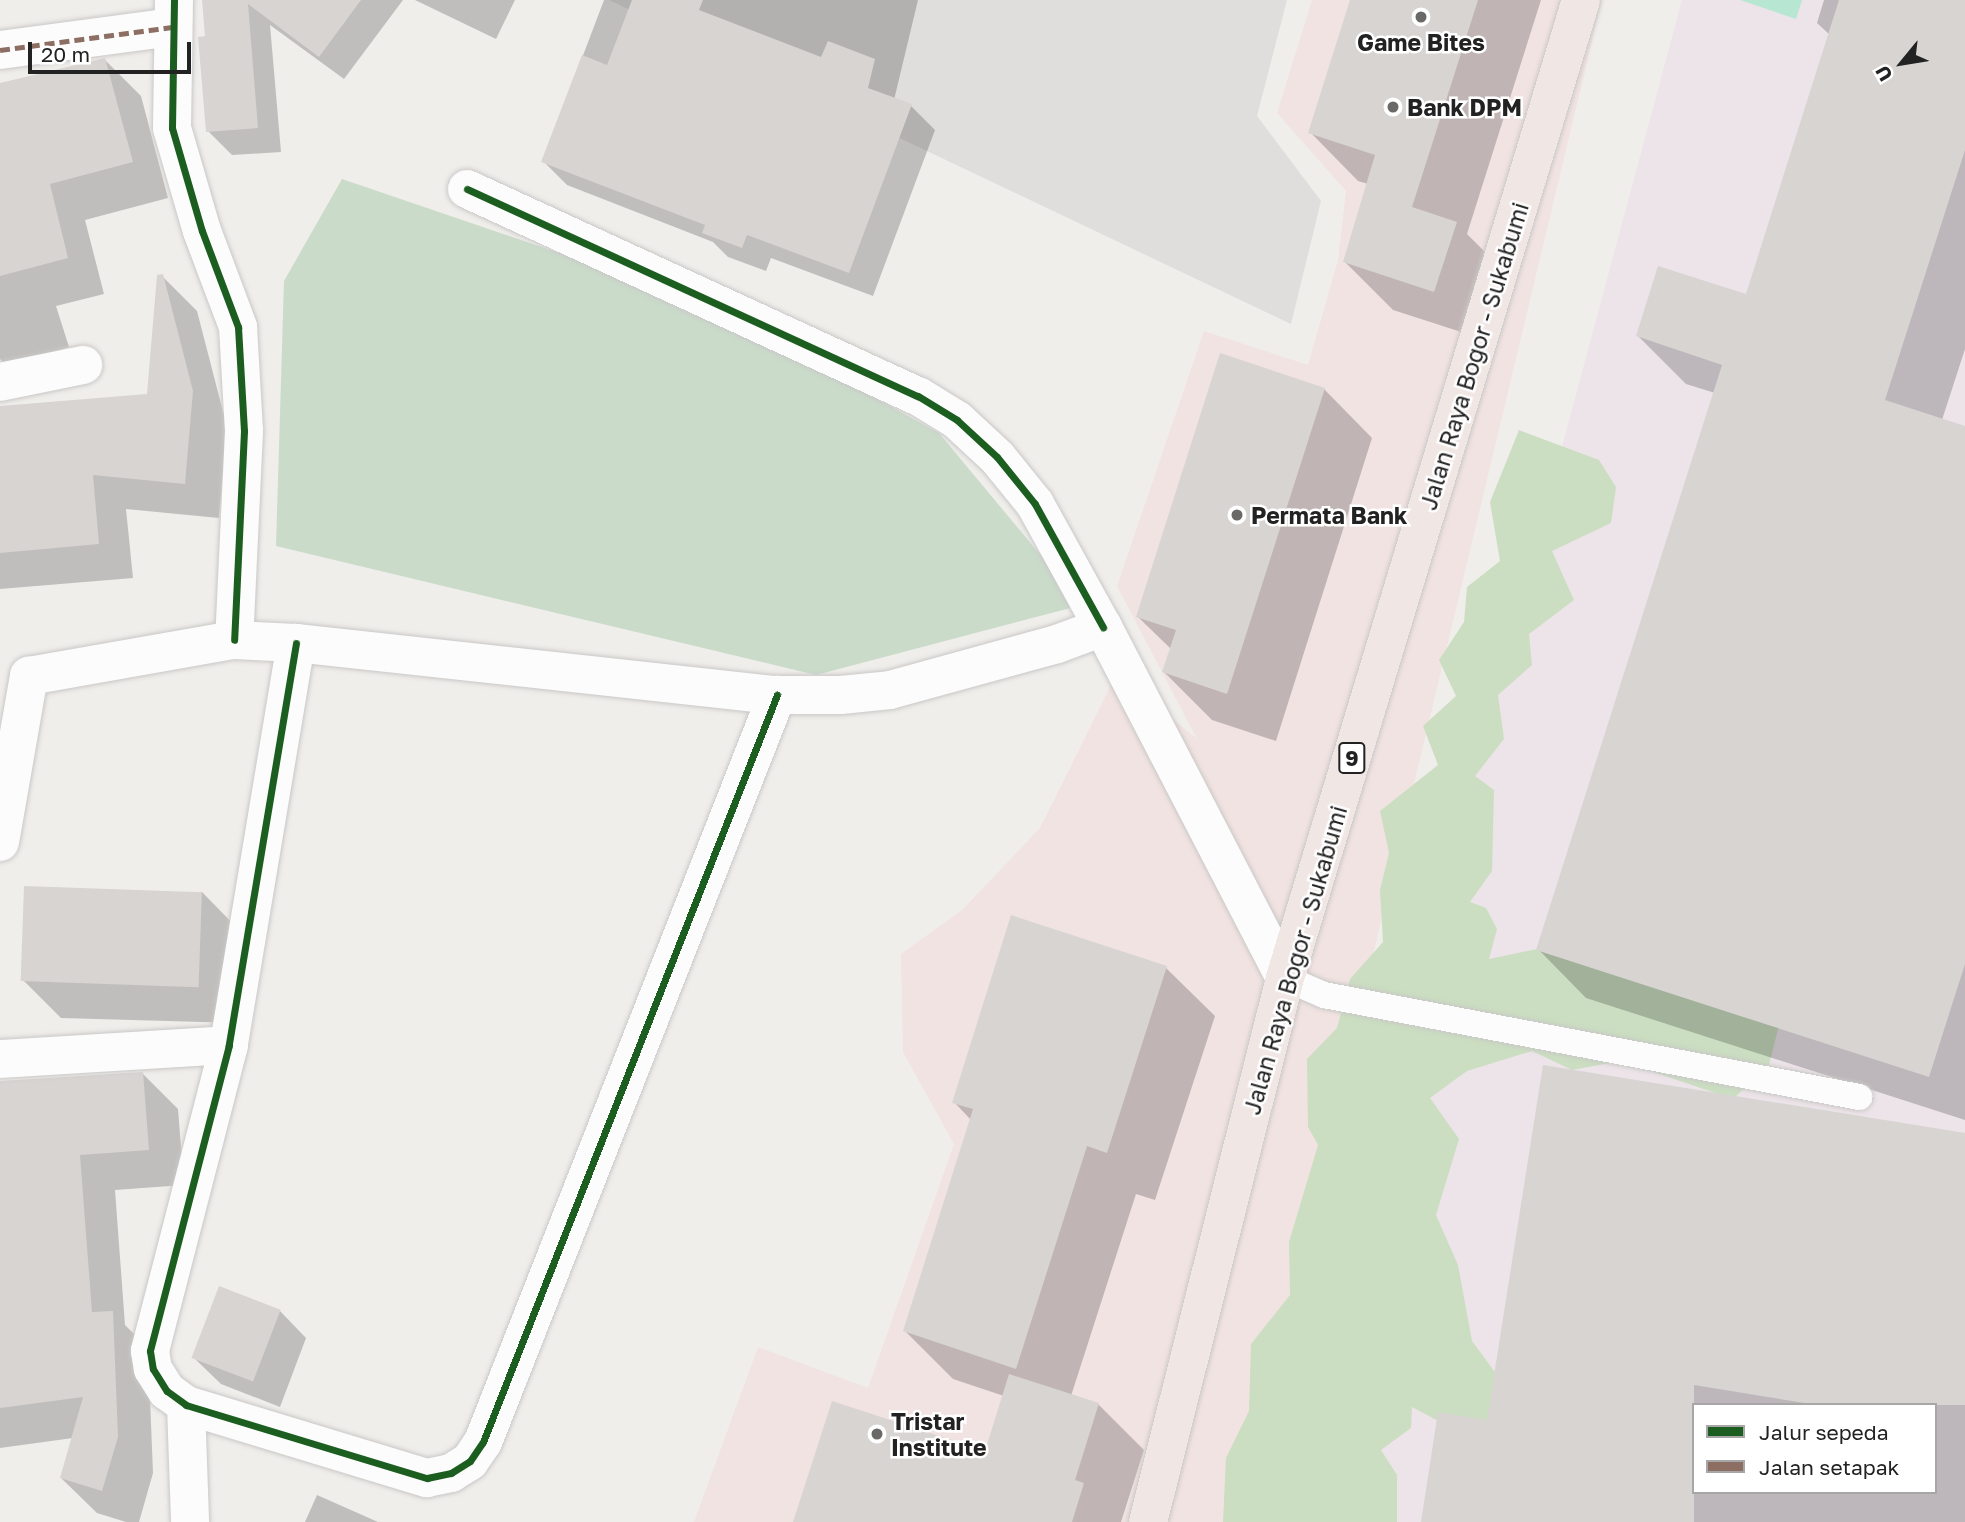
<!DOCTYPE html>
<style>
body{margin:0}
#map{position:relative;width:1965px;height:1522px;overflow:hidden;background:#f0eeeb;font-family:"Golos Text",sans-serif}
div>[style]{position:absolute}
.residential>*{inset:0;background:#dfdedc}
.commercial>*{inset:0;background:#f1e3e1}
.industrial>*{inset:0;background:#ede4e9}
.forest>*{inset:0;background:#cbdec1}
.cemetery>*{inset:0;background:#cadbca}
.pitch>*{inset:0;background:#b7e6d2}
.shadow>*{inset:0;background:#0003}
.building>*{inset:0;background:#d7d4d2;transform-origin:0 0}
.roads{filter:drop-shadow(0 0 2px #c9c8c7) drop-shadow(0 0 2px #c9c8c7)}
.service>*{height:26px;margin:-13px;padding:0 13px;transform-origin:13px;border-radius:13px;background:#fdfcfc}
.minor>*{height:38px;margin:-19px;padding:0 19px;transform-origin:19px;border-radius:19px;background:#fdfcfc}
.trunk>*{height:38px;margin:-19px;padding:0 19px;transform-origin:19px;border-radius:19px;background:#f0e6e4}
.quiet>*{height:5px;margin-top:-2.5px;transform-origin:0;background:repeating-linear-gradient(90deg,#8d6e63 0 10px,transparent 0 15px)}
.cycleway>*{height:7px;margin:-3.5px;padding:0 3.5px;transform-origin:3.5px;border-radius:3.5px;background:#1b5e20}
.dots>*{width:19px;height:19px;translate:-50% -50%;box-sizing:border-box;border:4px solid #fff;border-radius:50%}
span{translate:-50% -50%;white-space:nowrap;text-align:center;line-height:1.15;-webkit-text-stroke:5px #fff;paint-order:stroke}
.shield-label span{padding:2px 5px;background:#fff;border:2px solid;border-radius:5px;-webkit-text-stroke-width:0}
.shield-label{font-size:21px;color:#222;font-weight:700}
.poi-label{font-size:23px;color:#222;font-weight:700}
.left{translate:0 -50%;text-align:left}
.street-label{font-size:23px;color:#222}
.legend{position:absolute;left:1692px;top:1403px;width:245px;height:91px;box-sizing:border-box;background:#fff;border:2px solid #a7a7a7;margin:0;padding:9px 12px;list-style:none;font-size:21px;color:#222}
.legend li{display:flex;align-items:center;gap:14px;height:35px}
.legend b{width:35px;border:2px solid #a7a7a7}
.north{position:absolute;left:1867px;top:28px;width:70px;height:70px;-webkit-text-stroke:5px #fff;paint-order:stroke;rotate:240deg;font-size:19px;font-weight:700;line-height:28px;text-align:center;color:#222}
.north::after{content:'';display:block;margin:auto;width:24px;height:32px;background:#222;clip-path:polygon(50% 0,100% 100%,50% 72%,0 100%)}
.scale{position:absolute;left:28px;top:42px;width:163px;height:32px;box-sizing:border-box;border:4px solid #222;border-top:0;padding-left:9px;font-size:21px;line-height:24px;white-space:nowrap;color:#222;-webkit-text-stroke:5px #fff;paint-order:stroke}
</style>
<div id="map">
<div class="residential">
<div style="clip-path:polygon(609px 0,1287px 0,1257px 116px,1321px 201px,1291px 324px)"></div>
</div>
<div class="commercial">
<div style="clip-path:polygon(1312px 0,1602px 0,1237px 1522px,694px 1522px,758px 1347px,868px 1388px,954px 1144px,903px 1052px,901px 954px,962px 910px,1040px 828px,1117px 673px,1197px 739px,1117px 586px,1204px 331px,1308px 365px,1338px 260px,1346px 191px,1277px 113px)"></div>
</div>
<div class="industrial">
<div style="clip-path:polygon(evenodd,1682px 0,1965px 0,1965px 1522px,1273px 1522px,1682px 0,1694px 1405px,1935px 1405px,1935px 1492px,1694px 1492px,1694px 1405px)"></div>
</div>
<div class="forest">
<div style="clip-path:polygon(1519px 430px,1599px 460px,1616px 487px,1611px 523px,1552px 551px,1574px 600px,1529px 634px,1532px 665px,1498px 695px,1504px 739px,1475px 776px,1494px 790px,1492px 871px,1470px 902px,1486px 908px,1497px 929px,1489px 959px,1590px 938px,1780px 1021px,1769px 1065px,1733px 1099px,1621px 1061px,1572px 1070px,1532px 1051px,1467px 1071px,1430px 1098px,1459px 1139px,1436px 1215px,1458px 1265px,1472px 1341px,1511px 1394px,1481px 1426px,1457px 1431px,1412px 1407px,1411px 1428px,1381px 1450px,1397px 1475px,1397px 1522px,1223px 1522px,1226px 1458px,1249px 1411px,1251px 1344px,1290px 1295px,1289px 1242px,1318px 1145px,1308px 1127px,1307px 1059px,1337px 1028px,1350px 979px,1383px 942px,1380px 890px,1389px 853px,1380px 811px,1438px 765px,1423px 726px,1456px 696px,1439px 660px,1464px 622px,1467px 587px,1500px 561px,1490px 502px)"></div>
</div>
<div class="cemetery">
<div style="clip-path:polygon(342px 179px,697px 300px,939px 433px,1082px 605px,816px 675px,276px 546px,284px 281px)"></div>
</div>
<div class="pitch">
<div style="clip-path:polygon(1740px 0,1802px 0,1796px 19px)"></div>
</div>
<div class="shadow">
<div style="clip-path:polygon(204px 0,403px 0,344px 79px,270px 25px,281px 152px,232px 155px,208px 131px)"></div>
<div style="clip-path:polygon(415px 0,515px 0,496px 39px)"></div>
<div style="clip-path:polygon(604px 0,918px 0,894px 100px,911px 106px,935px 130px,873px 296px,771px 258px,766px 271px,728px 257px,713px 242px,567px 185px,543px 161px)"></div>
<div style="clip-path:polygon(1351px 0,1541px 0,1467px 234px,1505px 272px,1483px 339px,1393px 310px,1345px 262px,1368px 184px,1358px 181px,1310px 132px)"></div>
<div style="clip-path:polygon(1824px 0,1965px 0,1965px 349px,1942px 420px,1965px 428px,1965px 1120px,1586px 998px,1538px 949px,1715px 393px,1686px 384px,1638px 336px,1747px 297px,1830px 35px,1817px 23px)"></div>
<div style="clip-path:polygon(105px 60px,141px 96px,168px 198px,85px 220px,104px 294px,56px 306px,69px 347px,7px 366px,0 359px,0 86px)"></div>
<div style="clip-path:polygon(162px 276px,197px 311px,227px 427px,219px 518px,126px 509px,133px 578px,0 589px,0 408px,148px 395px)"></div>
<div style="clip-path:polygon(1324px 389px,1372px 438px,1276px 741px,1212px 720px,1164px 672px,1171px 649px,1138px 617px)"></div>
<div style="clip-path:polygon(202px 892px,240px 931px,238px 1023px,61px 1018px,23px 980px)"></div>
<div style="clip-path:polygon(1166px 968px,1215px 1016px,1155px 1200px,1136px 1194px,1071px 1396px,1098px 1404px,1144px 1450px,1121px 1522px,794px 1522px,986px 1453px,1004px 1396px,953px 1379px,905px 1331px,971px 1120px,954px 1102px)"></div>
<div style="clip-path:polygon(143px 1074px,178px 1109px,184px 1185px,115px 1190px,125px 1325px,148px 1348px,153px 1473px,139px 1522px,126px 1522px,97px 1513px,61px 1478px,73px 1438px,0 1448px,0 1082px)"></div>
<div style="clip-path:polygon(evenodd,1965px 1135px,1965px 1522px,1423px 1522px,1489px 1422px,1965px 1135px,1694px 1405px,1935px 1405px,1935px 1492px,1694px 1492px,1694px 1405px)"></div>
<div style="clip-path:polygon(280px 1311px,306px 1338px,280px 1407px,221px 1384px,194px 1358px)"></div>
<div style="clip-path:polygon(317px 1495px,378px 1522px,305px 1522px)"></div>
</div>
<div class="building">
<div style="clip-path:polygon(202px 0,361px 0,319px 57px,248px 4px,258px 128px,206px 132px,198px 37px,205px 36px)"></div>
<div style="clip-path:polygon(632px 0,703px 0,699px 10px,821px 57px,828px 41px,875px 59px,868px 88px,912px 104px,849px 273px,747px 235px,742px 248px,702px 233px,705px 225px,541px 162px,582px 55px,607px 65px)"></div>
<div style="clip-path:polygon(1350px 0,1478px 0,1412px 207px,1457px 222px,1434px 292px,1343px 262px,1375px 155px,1308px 133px)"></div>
<div style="clip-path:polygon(1839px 0,1965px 0,1965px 150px,1885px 400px,1965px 426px,1965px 964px,1929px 1077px,1536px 950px,1722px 365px,1636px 336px,1658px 266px,1746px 294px)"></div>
<div style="clip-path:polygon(105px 58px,133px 162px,50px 184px,68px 258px,0 276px,0 83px)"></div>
<div style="clip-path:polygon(163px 274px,193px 391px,185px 484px,93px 475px,99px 544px,0 553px,0 406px,147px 394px,157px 275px)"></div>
<div style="clip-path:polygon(1220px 353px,1325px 388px,1227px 694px,1162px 672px,1176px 630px,1136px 617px)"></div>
<div style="left:24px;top:886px;width:178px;height:95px;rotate:2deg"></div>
<div style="clip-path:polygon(1011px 915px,1167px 966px,1107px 1153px,1087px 1146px,1016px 1369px,903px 1331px,973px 1109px,952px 1103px)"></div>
<div style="clip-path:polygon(1543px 1065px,1965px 1133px,1965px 1405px,1817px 1405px,1694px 1385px,1694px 1522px,1421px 1522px,1438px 1412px,1487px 1420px)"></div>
<div style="clip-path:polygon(143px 1072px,149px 1150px,80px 1155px,92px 1312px,113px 1311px,118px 1437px,102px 1491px,60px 1478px,83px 1397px,0 1408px,0 1081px)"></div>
<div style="left:219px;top:1286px;width:66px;height:77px;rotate:21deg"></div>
<div style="clip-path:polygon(1009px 1374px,1099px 1403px,1075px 1480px,1084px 1483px,1072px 1522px,793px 1522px,832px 1401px,985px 1451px)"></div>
</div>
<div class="roads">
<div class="service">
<div style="left:1285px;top:978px;width:43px;rotate:23.6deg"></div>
<div style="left:1324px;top:995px;width:545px;rotate:10.79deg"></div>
</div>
<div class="minor">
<div style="left:174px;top:0;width:128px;rotate:90.9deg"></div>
<div style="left:172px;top:128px;width:107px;rotate:73.8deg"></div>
<div style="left:202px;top:231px;width:103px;rotate:69.4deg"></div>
<div style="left:238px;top:327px;width:104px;rotate:86.7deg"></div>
<div style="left:244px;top:431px;width:209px;rotate:92.7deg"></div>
<div style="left:0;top:50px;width:174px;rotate:-7.6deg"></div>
<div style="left:467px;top:189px;width:496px;rotate:24.7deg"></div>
<div style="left:918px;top:396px;width:46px;rotate:31.6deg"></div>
<div style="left:957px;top:420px;width:54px;rotate:42.8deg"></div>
<div style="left:997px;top:457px;width:60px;rotate:51deg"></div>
<div style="left:1035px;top:504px;width:141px;rotate:61.1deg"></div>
<div style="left:0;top:382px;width:85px;rotate:-11.6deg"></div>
<div style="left:296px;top:643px;width:408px;rotate:99.5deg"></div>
<div style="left:229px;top:1045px;width:316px;rotate:104.5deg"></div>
<div style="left:150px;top:1351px;width:18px;rotate:81deg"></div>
<div style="left:153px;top:1369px;width:26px;rotate:58deg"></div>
<div style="left:167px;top:1391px;width:24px;rotate:36deg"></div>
<div style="left:186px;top:1405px;width:252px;rotate:16.9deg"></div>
<div style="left:427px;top:1478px;width:25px;rotate:-12deg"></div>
<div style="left:451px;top:1473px;width:22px;rotate:-32deg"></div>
<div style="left:470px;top:1461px;width:23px;rotate:-56deg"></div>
<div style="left:483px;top:1442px;width:803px;rotate:-68.52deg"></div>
<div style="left:0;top:842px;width:169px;rotate:-80.1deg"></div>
<div style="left:29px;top:676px;width:208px;rotate:-10deg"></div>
<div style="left:234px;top:640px;width:62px;rotate:2.8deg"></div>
<div style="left:296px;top:643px;width:484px;rotate:6.2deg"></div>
<div style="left:777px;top:695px;width:64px"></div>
<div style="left:841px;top:695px;width:49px;rotate:-5.8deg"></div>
<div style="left:890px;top:690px;width:173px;rotate:-15.4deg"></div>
<div style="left:1057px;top:644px;width:49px;rotate:-20.3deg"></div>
<div style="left:1103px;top:627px;width:395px;rotate:62.6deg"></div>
<div style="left:0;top:1059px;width:229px;rotate:-3.5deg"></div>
<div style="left:186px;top:1405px;width:117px;rotate:88deg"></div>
</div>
<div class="trunk">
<div style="left:1148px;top:1522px;width:561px;rotate:-75.86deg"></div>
<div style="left:1285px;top:978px;width:1022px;rotate:-73.16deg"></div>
</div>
</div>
<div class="quiet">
<div style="left:0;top:50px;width:174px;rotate:-7.6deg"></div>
</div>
<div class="cycleway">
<div style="left:174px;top:0;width:128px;rotate:90.9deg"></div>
<div style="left:172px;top:128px;width:107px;rotate:73.8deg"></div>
<div style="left:202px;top:231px;width:103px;rotate:69.4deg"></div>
<div style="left:238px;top:327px;width:104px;rotate:86.7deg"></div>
<div style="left:244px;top:431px;width:209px;rotate:92.7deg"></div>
<div style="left:467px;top:189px;width:496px;rotate:24.7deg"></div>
<div style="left:918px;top:396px;width:46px;rotate:31.6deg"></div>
<div style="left:957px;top:420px;width:54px;rotate:42.8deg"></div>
<div style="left:997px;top:457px;width:60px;rotate:51deg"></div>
<div style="left:1035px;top:504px;width:141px;rotate:61.1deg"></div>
<div style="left:296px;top:643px;width:408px;rotate:99.5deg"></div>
<div style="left:229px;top:1045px;width:316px;rotate:104.5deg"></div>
<div style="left:150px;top:1351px;width:18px;rotate:81deg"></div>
<div style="left:153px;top:1369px;width:26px;rotate:58deg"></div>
<div style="left:167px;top:1391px;width:24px;rotate:36deg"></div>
<div style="left:186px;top:1405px;width:252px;rotate:16.9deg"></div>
<div style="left:427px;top:1478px;width:25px;rotate:-12deg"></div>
<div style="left:451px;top:1473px;width:22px;rotate:-32deg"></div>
<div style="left:470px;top:1461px;width:23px;rotate:-56deg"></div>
<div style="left:483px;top:1442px;width:803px;rotate:-68.52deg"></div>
</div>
<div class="dots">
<div style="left:1421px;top:17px;background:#6a6968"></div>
<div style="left:1393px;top:107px;background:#6a6968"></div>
<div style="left:1237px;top:515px;background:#6a6968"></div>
<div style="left:877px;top:1434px;background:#6a6968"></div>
</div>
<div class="shield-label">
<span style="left:1352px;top:758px">9</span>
</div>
<div class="poi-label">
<span style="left:1421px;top:42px">Game Bites</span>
<span class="left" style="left:1407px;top:107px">Bank DPM</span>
<span class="left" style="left:1251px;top:515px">Permata Bank</span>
<span class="left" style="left:891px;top:1434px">Tristar<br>Institute</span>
</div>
<div class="street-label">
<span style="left:1474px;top:356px;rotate:-73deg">Jalan Raya Bogor - Sukabumi</span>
<span style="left:1295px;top:960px;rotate:-74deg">Jalan Raya Bogor - Sukabumi</span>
</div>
<ul class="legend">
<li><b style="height:9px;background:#1b5e20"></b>Jalur sepeda</li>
<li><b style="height:9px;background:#8d6e63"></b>Jalan setapak</li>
</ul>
<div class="north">U</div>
<div class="scale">20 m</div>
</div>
